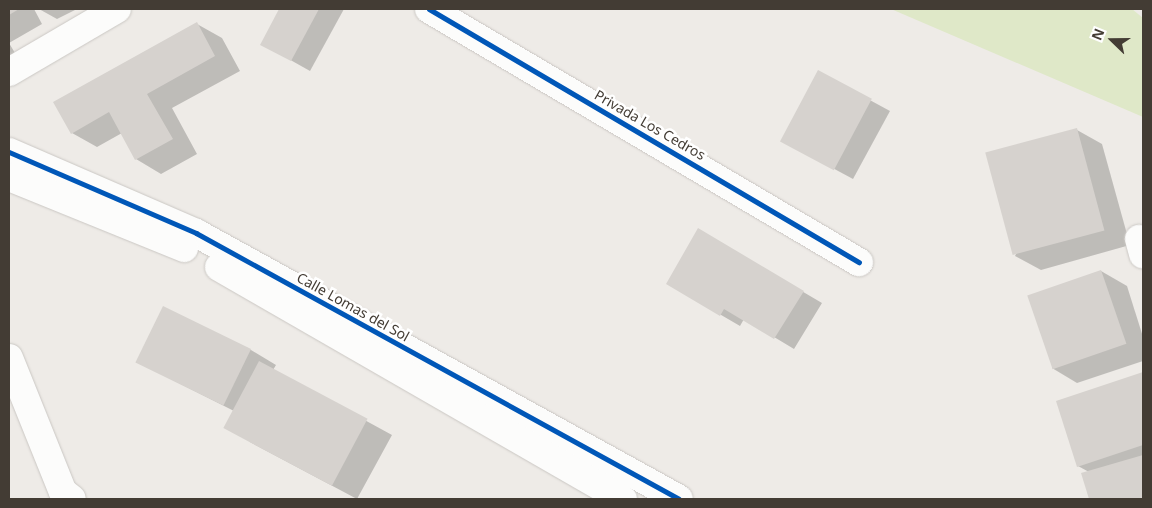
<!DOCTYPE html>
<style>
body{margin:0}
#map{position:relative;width:1152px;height:508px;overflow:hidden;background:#eeebe7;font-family:"Noto Sans",sans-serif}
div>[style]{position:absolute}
.green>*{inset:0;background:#dfe8c8}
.shadow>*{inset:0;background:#0003}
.building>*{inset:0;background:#d6d2ce;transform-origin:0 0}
.roads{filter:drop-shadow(0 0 1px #cac7c3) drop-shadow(0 0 1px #cac7c3)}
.minor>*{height:28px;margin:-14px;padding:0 14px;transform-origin:14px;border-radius:14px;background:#fcfcfb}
.cycleway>*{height:5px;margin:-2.5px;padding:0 2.5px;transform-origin:2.5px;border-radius:2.5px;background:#0057b8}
span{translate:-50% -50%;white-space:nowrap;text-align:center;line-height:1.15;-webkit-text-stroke:5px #fff;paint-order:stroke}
.street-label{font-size:14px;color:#433c34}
.frame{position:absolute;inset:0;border:10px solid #433c34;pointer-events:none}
.north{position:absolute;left:1087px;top:15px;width:50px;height:50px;-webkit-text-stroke:4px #fff;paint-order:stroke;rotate:292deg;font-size:14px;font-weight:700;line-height:20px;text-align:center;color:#433c34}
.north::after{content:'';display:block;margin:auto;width:18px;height:22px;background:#433c34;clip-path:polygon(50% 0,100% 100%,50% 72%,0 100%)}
</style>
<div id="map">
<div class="green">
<div style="clip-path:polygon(891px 9px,1132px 9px,1143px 18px,1143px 117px)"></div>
</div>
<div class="shadow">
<div style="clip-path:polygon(9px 9px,34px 9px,42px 24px,9px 43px,18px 58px,9px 64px)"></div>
<div style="clip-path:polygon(39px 9px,77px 9px,57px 19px)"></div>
<div style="clip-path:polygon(281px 9px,344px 9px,310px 71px,262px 44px)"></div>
<div style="clip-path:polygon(197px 24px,222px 38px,240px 71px,172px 108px,197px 154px,161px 174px,136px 159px,122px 133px,97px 147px,72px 133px)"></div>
<div style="clip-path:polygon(818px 72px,890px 111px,853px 179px,801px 151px)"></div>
<div style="clip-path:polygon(1077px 130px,1102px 144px,1130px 245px,1041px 270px,1015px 256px)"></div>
<div style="clip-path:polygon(698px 230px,822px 303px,794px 349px,744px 319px,740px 326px,668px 284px)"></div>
<div style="clip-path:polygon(1101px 271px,1127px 286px,1143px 337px,1143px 361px,1077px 383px,1052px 368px)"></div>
<div style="clip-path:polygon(163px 308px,251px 350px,276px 365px,273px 370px,392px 435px,357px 499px,250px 442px,234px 411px,137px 362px)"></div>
<div style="clip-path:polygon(1143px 374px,1143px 499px,1090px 499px,1083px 474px,1089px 472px,1078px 466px,1058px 401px)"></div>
</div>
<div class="building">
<div style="clip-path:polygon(9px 9px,19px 9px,9px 15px)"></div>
<div style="clip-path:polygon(279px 9px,319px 9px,291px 61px,260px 45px)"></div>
<div style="clip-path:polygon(197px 22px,215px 56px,147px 94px,173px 139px,135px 160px,109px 112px,71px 134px,53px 102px)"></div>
<div style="left:818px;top:70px;width:61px;height:81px;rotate:28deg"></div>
<div style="left:1077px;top:128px;width:106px;height:95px;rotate:75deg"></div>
<div style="clip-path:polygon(698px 228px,804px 291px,774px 339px,724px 309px,720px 316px,666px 284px)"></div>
<div style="left:1101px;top:270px;width:78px;height:78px;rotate:71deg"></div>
<div style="left:163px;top:306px;width:98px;height:63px;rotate:26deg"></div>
<div style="left:259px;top:361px;width:123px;height:76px;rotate:28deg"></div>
<div style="clip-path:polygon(1143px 372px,1143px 445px,1077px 467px,1056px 401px)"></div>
<div style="clip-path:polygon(1143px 455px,1143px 499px,1089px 499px,1081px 473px)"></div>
</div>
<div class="roads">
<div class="minor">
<div style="left:429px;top:9px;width:499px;rotate:30.5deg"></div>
<div style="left:9px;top:72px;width:125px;rotate:-30.3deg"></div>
<div style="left:9px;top:152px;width:204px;rotate:23.4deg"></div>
<div style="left:196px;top:233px;width:551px;rotate:28.84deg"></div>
<div style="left:9px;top:177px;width:189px;rotate:22.1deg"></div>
<div style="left:1139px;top:239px;width:16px;rotate:75deg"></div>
<div style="left:219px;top:267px;width:466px;rotate:29.9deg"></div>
<div style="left:9px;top:358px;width:144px;rotate:68.1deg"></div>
<div style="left:63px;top:492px;width:11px;rotate:38deg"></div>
</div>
</div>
<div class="cycleway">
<div style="left:429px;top:9px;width:499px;rotate:30.5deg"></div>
<div style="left:9px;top:152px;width:204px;rotate:23.4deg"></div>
<div style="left:196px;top:233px;width:551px;rotate:28.84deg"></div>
</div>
<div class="street-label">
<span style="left:650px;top:125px;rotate:30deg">Privada Los Cedros</span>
<span style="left:353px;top:307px;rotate:29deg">Calle Lomas del Sol</span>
</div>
<div class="frame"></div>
<div class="north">N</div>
</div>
